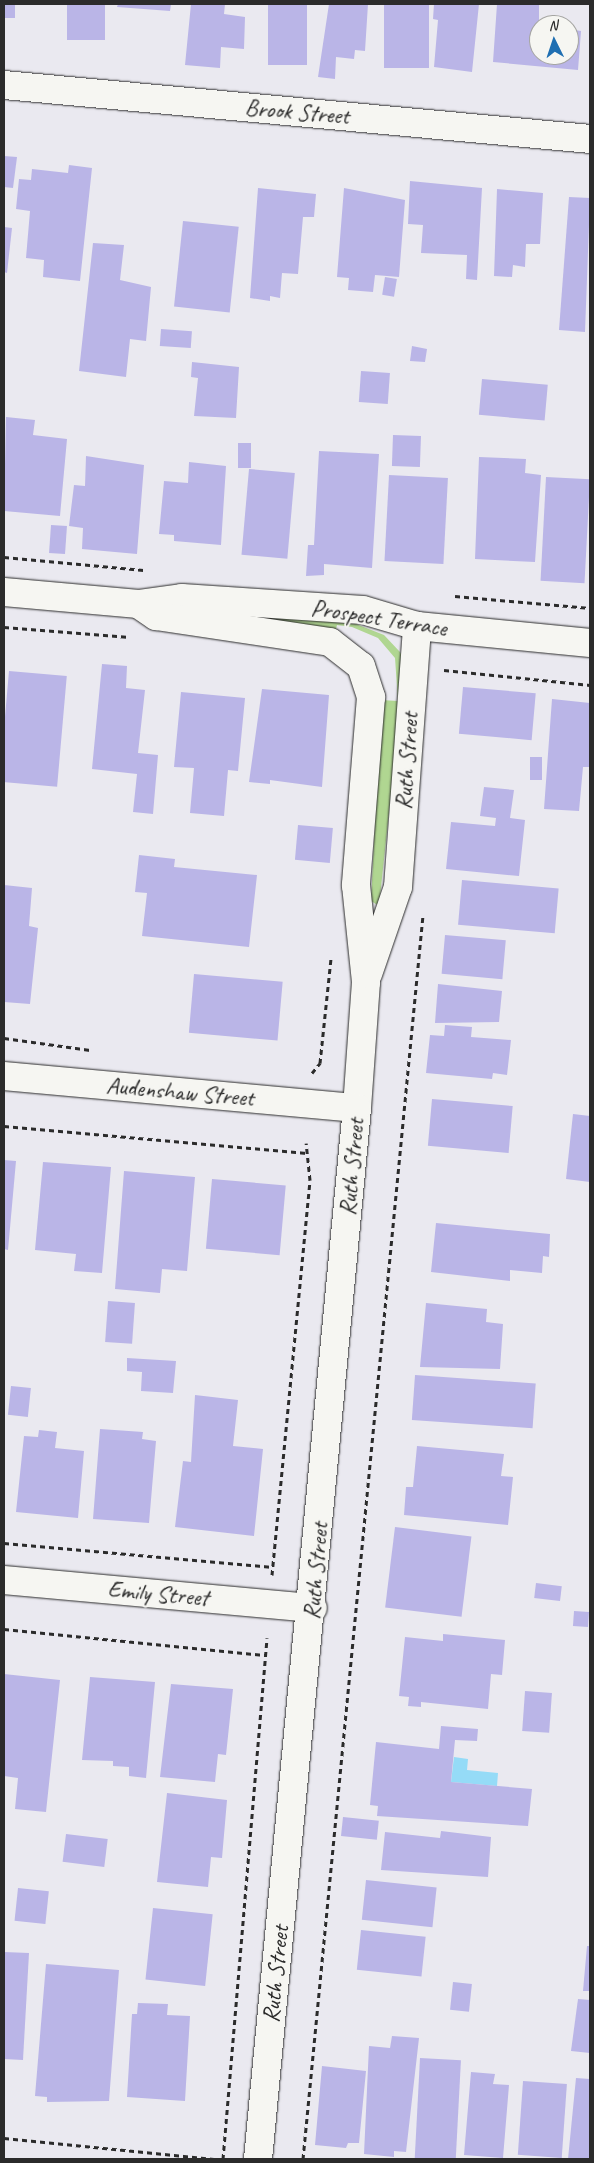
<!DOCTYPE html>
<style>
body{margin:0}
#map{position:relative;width:594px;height:2163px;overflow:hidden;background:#eae9f0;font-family:Caveat,sans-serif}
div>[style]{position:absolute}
.green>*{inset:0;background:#b0d691}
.water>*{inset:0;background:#95dbf7}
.building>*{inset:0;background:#bab5e7;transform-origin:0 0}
.path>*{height:3px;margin-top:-1.5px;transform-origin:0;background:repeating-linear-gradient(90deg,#2b2b2b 0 5px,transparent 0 9px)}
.roads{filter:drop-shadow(0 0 1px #2b2b2b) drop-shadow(0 0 1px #2b2b2b)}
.street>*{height:28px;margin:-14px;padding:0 14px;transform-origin:14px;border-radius:14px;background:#f6f6f2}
span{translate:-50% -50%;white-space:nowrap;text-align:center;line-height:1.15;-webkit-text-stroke:4px #f6f6f2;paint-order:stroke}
.street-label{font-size:24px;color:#2b2b2b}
.frame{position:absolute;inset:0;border:5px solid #2b2b2b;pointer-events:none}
.north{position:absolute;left:529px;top:15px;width:50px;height:50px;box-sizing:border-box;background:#f6f6f2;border:1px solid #a5a5a2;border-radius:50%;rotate:356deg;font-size:14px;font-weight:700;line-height:20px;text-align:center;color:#2b2b2b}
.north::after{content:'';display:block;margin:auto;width:18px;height:22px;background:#1f6fb2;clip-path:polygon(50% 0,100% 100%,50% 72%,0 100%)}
</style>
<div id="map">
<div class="green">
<div style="clip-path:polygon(247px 612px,356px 624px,384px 635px,400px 652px,405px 663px,379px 906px,371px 901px,381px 700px,398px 701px,395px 658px,378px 638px,352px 627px,337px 625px,335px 634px,243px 617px)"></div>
</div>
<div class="water">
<div style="clip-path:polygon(454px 1757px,468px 1759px,467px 1770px,498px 1773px,497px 1786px,451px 1782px)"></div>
</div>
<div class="building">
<div style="left:4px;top:4px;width:11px;height:14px"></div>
<div style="left:67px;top:4px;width:38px;height:36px"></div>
<div style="clip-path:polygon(118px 4px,171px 4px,170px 11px,117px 7px)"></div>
<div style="clip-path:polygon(191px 4px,225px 4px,224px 14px,245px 17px,244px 49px,221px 47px,220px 68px,185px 65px)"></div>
<div style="left:268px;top:4px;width:39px;height:61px"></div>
<div style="clip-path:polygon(329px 4px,368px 4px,365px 51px,355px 50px,354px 59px,336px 57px,335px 79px,318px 77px)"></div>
<div style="left:384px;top:4px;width:45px;height:64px"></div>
<div style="clip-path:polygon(434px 4px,479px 4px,472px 72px,434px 67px,438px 20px,433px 19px)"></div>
<div style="clip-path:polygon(497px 4px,539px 4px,539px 55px,569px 55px,569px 29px,581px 31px,578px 70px,493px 62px)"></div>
<div style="clip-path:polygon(4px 156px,17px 157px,13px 188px,4px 187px)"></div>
<div style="clip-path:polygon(69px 165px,92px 168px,80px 281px,43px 277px,44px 260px,26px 258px,30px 211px,16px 209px,19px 179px,31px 180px,32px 169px,68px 173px)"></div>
<div style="clip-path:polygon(410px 181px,482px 188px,477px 280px,466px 279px,467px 255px,421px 253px,423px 225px,408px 224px)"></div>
<div style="clip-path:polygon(258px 188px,316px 194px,314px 217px,303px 217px,298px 274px,282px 273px,280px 298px,270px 296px,270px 301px,250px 298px)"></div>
<div style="clip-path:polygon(344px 188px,405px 200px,399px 277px,375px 275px,373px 292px,348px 290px,349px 278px,337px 277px)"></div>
<div style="clip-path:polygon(497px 189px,543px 193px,540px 244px,526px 244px,525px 267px,513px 265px,512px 277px,494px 276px)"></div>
<div style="clip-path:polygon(569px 197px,590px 198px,585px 332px,559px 330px)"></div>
<div style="left:183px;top:221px;width:56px;height:86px;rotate:6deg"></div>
<div style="clip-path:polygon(4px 227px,12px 228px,7px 273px,4px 272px)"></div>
<div style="clip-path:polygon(93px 243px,124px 245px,120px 280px,151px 287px,146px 341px,130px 339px,126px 377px,79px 371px)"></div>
<div style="left:385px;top:277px;width:12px;height:18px;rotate:9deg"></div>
<div style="left:161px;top:329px;width:31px;height:17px;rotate:4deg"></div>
<div style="clip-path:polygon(412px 346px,427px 349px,425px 362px,410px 361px)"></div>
<div style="clip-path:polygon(192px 362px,239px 367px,236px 418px,194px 416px,198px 378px,191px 377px)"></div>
<div style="left:361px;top:371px;width:29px;height:31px;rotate:4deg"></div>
<div style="left:482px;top:379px;width:66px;height:36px;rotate:5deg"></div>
<div style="clip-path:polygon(6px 417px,35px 420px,33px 435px,67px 439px,60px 516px,4px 511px)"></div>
<div style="left:393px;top:435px;width:28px;height:31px;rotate:2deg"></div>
<div style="left:238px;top:443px;width:13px;height:25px"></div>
<div style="clip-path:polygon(319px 451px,379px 454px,372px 568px,324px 564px,324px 575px,306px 576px,308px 545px,314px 545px)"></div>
<div style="clip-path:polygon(86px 456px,144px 465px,137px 554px,82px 549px,83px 528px,69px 526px,74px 485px,85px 486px)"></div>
<div style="clip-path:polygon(479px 457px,526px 459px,525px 473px,541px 475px,535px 562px,475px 559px)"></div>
<div style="clip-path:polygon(189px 462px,226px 466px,221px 545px,174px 541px,174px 535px,159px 534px,164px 481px,188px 483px)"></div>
<div style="left:249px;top:469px;width:46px;height:86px;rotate:5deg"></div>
<div style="left:389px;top:475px;width:59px;height:86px;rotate:3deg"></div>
<div style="left:546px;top:477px;width:44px;height:104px;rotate:3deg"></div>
<div style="left:51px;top:525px;width:16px;height:28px;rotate:4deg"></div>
<div style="clip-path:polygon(102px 664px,127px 666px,126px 688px,145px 690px,138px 753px,158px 755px,153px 814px,133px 812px,137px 774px,92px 769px)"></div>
<div style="left:9px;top:671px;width:58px;height:111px;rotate:5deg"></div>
<div style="left:463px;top:687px;width:73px;height:47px;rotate:5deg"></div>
<div style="clip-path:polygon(262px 689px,329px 695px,322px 787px,270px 780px,270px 784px,249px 782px)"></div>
<div style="clip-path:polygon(181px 692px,245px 698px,238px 771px,228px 770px,224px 816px,190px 813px,194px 768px,174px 767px)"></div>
<div style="clip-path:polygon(552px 699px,590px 703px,589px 767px,583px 767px,579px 811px,544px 809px)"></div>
<div style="left:530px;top:757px;width:12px;height:23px"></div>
<div style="clip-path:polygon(484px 787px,514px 790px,510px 818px,525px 820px,519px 876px,446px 869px,451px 822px,495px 826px,496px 818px,480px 816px)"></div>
<div style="left:298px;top:825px;width:35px;height:35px;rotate:5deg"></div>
<div style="clip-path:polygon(139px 855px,175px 859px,174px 867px,257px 875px,249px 947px,142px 936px,147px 893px,135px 892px)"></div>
<div style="left:462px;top:880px;width:97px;height:45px;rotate:5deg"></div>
<div style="clip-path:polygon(4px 885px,32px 888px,29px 926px,38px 928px,30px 1004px,4px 1002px)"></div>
<div style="left:445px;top:935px;width:61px;height:39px;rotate:5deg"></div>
<div style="left:194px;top:974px;width:89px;height:59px;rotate:5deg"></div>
<div style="clip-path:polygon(438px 984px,502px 991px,499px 1022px,435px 1023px)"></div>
<div style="clip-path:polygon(445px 1025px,472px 1027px,471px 1037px,511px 1040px,507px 1075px,493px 1073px,492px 1079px,426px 1073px,430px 1035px,444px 1036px)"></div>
<div style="left:432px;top:1099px;width:81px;height:47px;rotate:5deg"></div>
<div style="clip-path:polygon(573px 1114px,590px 1116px,590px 1182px,566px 1179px)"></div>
<div style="clip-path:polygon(4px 1160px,16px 1161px,8px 1250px,4px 1249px)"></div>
<div style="clip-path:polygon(43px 1162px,111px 1167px,102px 1273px,74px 1271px,76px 1254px,35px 1250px)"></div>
<div style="clip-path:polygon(124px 1171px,195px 1177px,187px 1271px,162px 1269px,160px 1293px,115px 1289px)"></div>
<div style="left:212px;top:1179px;width:74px;height:70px;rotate:5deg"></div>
<div style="clip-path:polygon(436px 1223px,550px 1234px,549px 1257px,543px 1256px,542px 1273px,510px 1270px,510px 1281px,431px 1272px)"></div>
<div style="left:108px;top:1301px;width:27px;height:41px;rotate:4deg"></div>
<div style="clip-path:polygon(426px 1303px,487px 1309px,486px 1322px,503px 1324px,500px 1369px,420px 1367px)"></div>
<div style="clip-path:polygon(127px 1358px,176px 1361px,173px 1393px,141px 1391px,142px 1372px,127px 1371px)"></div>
<div style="left:415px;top:1375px;width:121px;height:45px;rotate:4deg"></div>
<div style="left:11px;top:1386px;width:20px;height:29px;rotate:6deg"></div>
<div style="clip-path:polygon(195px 1395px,238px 1400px,233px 1446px,263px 1449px,254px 1536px,175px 1527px,183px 1461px,191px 1462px)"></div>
<div style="clip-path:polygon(100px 1429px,143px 1432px,142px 1439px,156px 1441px,149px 1523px,93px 1519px)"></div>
<div style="clip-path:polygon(39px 1430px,57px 1432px,55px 1448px,84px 1451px,78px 1518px,16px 1512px,24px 1436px,38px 1437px)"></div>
<div style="clip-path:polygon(417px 1446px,504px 1454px,501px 1476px,513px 1477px,508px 1525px,404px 1515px,406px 1487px,413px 1487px)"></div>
<div style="left:395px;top:1527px;width:77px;height:81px;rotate:7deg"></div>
<div style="left:536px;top:1583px;width:26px;height:15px;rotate:7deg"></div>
<div style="left:574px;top:1611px;width:15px;height:15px;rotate:4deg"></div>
<div style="clip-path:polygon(443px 1634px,505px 1640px,502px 1675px,491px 1674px,488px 1709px,421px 1702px,421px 1707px,408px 1706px,409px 1697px,399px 1696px,405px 1637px,443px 1641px)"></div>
<div style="clip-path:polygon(4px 1674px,60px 1680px,46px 1812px,15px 1809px,18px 1778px,4px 1776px)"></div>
<div style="clip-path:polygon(90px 1677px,155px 1682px,146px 1778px,129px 1776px,129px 1767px,113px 1766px,113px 1761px,82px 1760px)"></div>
<div style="clip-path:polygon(171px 1684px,233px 1689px,226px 1755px,218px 1754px,215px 1782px,160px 1777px)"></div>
<div style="left:525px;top:1691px;width:27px;height:40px;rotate:4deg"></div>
<div style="clip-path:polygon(441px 1726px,478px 1729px,477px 1741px,455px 1740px,451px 1782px,532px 1789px,528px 1826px,377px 1816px,378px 1806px,370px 1805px,376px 1742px,439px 1749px)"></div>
<div style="clip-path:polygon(167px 1793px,227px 1800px,222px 1858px,211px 1857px,208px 1887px,157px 1882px)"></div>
<div style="left:343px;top:1817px;width:36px;height:19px;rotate:6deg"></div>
<div style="clip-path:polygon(441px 1831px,491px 1837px,488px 1877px,381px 1870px,385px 1832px,440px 1838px)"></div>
<div style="left:66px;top:1834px;width:42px;height:28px;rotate:7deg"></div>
<div style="left:366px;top:1880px;width:71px;height:40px;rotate:6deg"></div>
<div style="left:18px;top:1888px;width:31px;height:33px;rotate:6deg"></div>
<div style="left:153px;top:1908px;width:60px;height:72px;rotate:6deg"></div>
<div style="left:361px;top:1930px;width:65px;height:40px;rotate:6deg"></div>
<div style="clip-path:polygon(587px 1946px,590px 1946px,590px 1991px,583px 1991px)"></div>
<div style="clip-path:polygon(4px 1952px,29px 1953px,23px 2060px,4px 2059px)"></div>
<div style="clip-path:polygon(46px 1964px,119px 1970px,109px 2101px,47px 2102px,47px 2097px,35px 2096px)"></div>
<div style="left:453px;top:1982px;width:19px;height:28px;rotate:6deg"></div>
<div style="clip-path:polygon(578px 1999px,590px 2000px,590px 2053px,571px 2051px)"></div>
<div style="clip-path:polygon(138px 2003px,168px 2004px,167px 2015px,190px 2016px,185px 2101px,127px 2097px,132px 2014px,137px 2014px)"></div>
<div style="clip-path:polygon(392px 2036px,419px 2038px,406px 2152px,394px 2151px,394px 2157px,364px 2154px,369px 2046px,390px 2048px)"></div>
<div style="left:420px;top:2058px;width:41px;height:101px;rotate:3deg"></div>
<div style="clip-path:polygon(322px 2066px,366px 2071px,359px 2143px,348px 2143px,346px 2148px,315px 2145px)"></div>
<div style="clip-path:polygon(471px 2072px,495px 2074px,493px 2084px,509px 2085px,503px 2158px,464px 2155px)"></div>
<div style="clip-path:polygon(576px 2078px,590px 2079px,590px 2159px,568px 2159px)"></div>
<div style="left:523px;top:2081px;width:44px;height:74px;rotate:4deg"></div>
</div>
<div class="path">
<div style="left:4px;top:557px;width:140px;rotate:5.3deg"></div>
<div style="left:455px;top:596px;width:136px;rotate:5.1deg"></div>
<div style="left:4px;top:627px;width:126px;rotate:4.5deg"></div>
<div style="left:444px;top:670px;width:147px;rotate:5.9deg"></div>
<div style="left:4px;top:1038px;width:87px;rotate:7.9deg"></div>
<div style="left:312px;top:1073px;width:13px;rotate:-51deg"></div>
<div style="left:320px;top:1063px;width:106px;rotate:-84deg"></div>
<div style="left:4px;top:1126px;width:304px;rotate:5.1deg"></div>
<div style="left:4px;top:1543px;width:270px;rotate:5.1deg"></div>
<div style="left:272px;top:1575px;width:397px;rotate:-84.5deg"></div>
<div style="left:310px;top:1180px;width:37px;rotate:-96deg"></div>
<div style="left:4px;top:1629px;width:262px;rotate:5.7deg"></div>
<div style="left:4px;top:2138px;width:211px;rotate:5.7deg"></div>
<div style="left:223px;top:2159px;width:523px;rotate:-85.17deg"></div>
<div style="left:303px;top:2159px;width:1250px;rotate:-84.49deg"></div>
</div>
<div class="roads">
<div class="street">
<div style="left:4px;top:85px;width:588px;rotate:5.26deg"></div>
<div style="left:4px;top:592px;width:135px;rotate:5.1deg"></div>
<div style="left:138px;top:604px;width:44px;rotate:-7.8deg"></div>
<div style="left:182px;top:598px;width:181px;rotate:3.8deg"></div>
<div style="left:363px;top:610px;width:56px;rotate:16.5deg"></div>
<div style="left:417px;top:626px;width:174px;rotate:5.6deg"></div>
<div style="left:138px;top:604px;width:22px;rotate:34deg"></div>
<div style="left:156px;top:616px;width:176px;rotate:8.5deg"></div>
<div style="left:330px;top:642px;width:39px;rotate:38deg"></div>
<div style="left:361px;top:666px;width:33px;rotate:72deg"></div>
<div style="left:371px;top:697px;width:189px;rotate:94.6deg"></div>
<div style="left:356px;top:885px;width:98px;rotate:84.1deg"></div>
<div style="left:366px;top:982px;width:126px;rotate:94.1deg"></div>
<div style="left:357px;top:1108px;width:1056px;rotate:95.38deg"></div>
<div style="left:368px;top:974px;width:92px;rotate:-71deg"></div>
<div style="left:398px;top:887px;width:262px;rotate:-85.8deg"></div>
<div style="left:4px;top:1076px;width:354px;rotate:5.2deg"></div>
<div style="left:4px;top:1580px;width:310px;rotate:5.2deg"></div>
</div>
</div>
<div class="street-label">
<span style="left:297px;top:112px;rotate:5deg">Brook Street</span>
<span style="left:379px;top:618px;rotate:9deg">Prospect Terrace</span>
<span style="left:407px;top:761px;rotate:-86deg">Ruth Street</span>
<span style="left:180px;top:1092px;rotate:5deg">Audenshaw Street</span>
<span style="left:352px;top:1167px;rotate:-85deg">Ruth Street</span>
<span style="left:316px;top:1571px;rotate:-85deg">Ruth Street</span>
<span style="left:158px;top:1594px;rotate:5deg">Emily Street</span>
<span style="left:276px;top:1974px;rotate:-84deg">Ruth Street</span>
</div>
<div class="frame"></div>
<div class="north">N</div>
</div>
